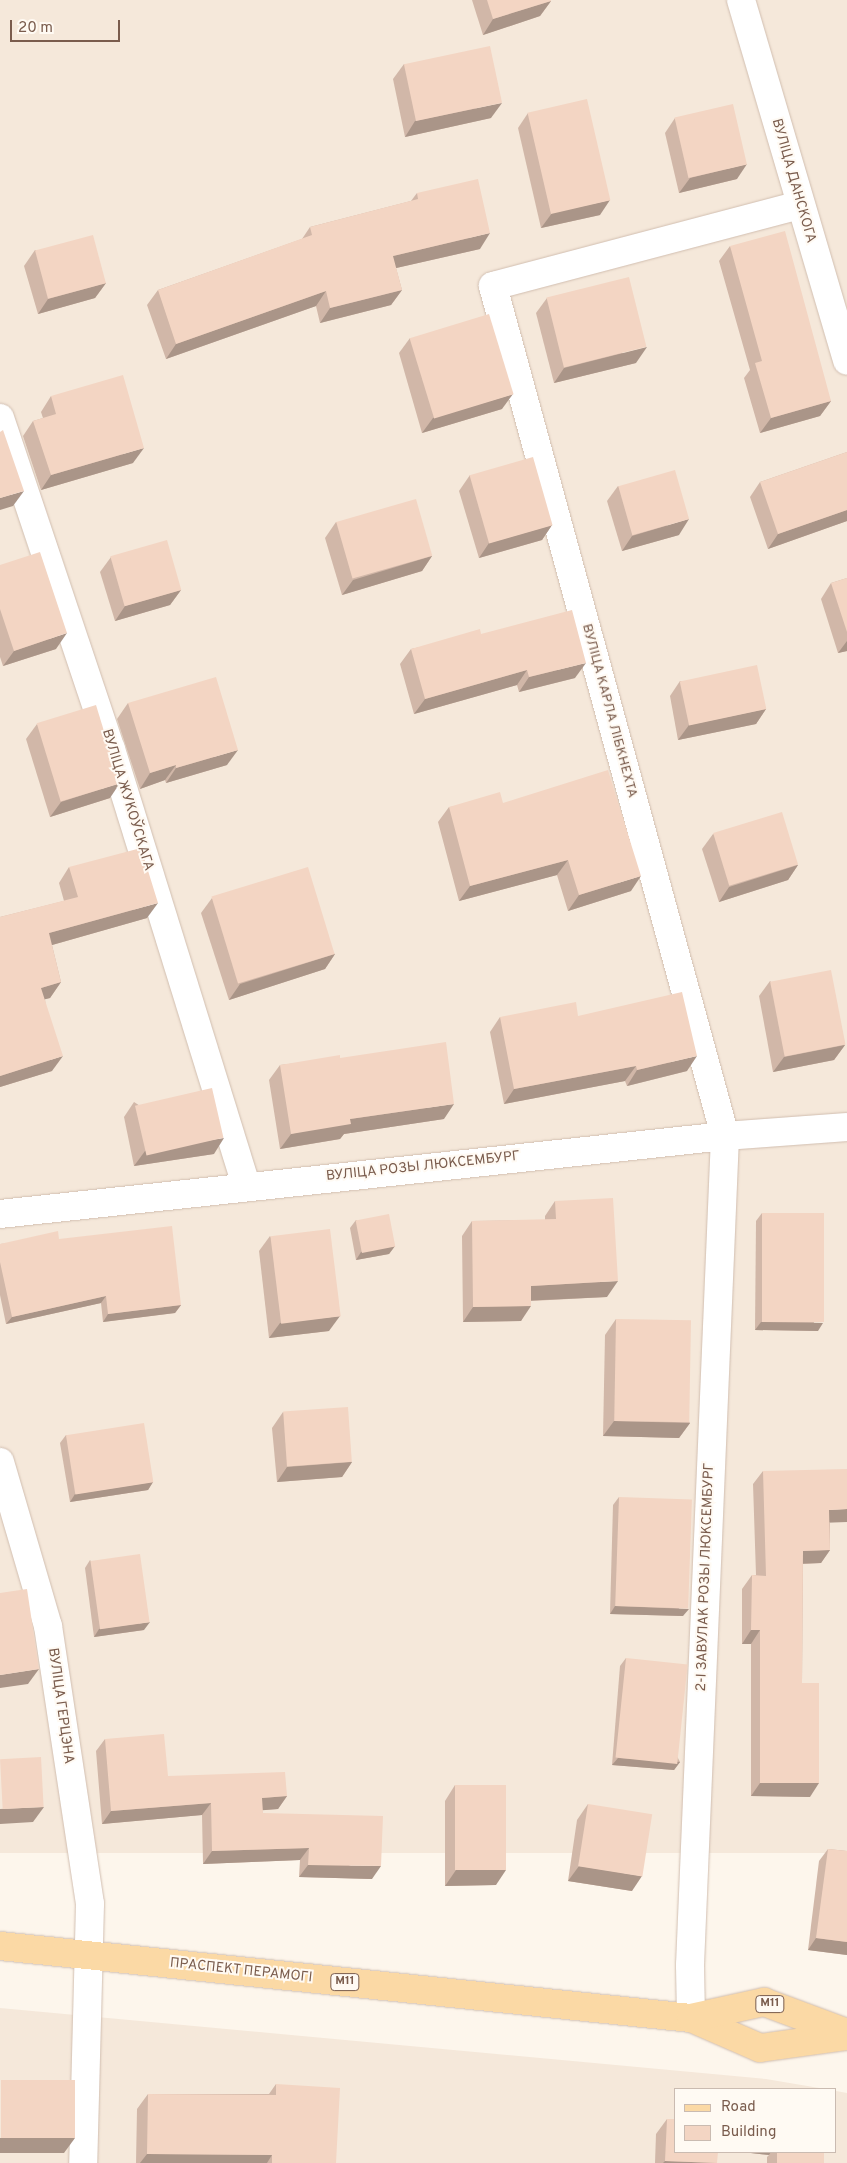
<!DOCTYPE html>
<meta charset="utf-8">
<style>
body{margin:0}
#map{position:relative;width:847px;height:2163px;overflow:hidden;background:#fdf6ec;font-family:Overpass,sans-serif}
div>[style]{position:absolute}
.residential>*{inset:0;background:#f5e8da;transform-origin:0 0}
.roads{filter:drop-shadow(0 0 1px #d1beb0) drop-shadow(0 0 1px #d1beb0)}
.minor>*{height:28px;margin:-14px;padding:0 14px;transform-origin:14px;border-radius:14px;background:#fff}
.primary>*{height:28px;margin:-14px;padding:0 14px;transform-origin:14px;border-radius:14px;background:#fbd9a5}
.wall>*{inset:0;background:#d1b7a8}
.shaded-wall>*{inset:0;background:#aa9588}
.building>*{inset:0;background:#f3d5c3;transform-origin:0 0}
span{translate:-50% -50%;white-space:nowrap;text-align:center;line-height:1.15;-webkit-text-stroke:4px #fffaf3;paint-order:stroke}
.shield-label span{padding:1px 4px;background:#fffaf3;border:1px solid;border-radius:4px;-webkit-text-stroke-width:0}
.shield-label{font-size:12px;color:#7a5c4d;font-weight:700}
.street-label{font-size:14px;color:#7a5c4d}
.legend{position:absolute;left:674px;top:2088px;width:162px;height:65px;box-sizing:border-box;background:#fffaf3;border:1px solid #cabbb1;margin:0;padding:6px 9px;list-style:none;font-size:15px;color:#7a5c4d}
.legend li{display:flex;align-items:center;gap:10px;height:25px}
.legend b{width:25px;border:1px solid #cabbb1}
.scale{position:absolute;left:10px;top:20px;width:110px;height:22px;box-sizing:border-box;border:2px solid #7a5c4d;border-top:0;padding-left:6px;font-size:15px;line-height:18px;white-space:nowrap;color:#7a5c4d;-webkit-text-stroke:4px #fffaf3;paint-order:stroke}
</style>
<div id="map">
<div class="residential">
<div style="left:0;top:0;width:847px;height:1853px"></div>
<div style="clip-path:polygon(0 2008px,766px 2079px,825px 2089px,676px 2089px,676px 2152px,836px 2152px,836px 2091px,847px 2093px,847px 2163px,0 2163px)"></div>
</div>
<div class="roads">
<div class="minor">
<div style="left:741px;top:0;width:376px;rotate:73.6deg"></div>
<div style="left:0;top:418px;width:349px;rotate:71.5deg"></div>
<div style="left:111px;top:749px;width:457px;rotate:72.8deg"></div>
<div style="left:0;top:1214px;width:729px;rotate:-6.14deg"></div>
<div style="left:725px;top:1136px;width:122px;rotate:-4.2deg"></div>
<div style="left:0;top:1462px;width:171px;rotate:73.7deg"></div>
<div style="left:48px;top:1626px;width:281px;rotate:81.4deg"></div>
<div style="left:90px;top:1904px;width:259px;rotate:91.5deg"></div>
<div style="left:691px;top:2018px;width:53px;rotate:-91.1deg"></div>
<div style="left:690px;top:1965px;width:830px;rotate:-87.58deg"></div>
<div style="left:725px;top:1136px;width:881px;rotate:-105.27deg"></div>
<div style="left:493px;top:286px;width:318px;rotate:-14.8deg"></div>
</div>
<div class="primary">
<div style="left:0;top:1946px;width:695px;rotate:5.95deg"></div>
<div style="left:691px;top:2018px;width:75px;rotate:23.5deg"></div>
<div style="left:760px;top:2048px;width:88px;rotate:-7.9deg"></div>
<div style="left:691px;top:2018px;width:75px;rotate:-12.4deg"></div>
<div style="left:764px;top:2002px;width:89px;rotate:20.5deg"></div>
</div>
</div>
<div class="wall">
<div style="clip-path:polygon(472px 0,551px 0,551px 1px,540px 16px,483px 35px)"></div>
<div style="clip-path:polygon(404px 64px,491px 118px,405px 137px,393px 79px)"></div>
<div style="clip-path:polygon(528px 113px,600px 215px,541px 228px,518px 128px)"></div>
<div style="clip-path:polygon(675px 118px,737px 179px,679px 193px,665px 133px)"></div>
<div style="clip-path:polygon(417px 193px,480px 249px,396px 268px,402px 290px,391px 305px,320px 323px,316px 306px,166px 359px,147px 305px,158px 290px,302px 239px,310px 227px,411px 201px)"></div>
<div style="clip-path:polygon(730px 246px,831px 401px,820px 416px,760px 433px,744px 378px,750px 370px,719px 261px)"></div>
<div style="clip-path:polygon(35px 250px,106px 283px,95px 298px,38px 314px,24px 266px)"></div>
<div style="clip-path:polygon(547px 298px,636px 363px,554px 383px,536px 313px)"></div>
<div style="clip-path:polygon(410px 338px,502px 409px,422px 433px,399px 353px)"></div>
<div style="clip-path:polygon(51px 396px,133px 463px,41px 490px,23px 436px,33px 421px,43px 418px,41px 412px)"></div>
<div style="clip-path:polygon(847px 452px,847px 521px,768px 549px,750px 497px,760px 482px)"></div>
<div style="clip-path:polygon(470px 475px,552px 525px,542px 540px,479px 558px,459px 491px)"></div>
<div style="clip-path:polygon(618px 486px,679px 535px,622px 551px,607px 501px)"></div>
<div style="clip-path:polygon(336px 522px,432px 556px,422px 571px,342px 595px,325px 538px)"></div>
<div style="clip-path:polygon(111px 557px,181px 590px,170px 605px,115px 621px,100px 572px)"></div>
<div style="clip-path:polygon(0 565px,56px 649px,3px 666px,0 657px)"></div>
<div style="clip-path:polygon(847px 578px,847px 651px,838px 653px,821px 599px,831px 583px)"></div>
<div style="clip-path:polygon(481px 634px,575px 678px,519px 692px,517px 685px,414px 714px,400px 664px,411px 649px)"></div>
<div style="clip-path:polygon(680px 681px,766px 709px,756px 724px,678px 740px,670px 696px)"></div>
<div style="clip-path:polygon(128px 703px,227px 765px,166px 783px,165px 780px,140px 789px,117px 719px)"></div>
<div style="clip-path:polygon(37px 724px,110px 798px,50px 817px,26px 739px)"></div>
<div style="clip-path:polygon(503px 803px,631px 891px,568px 911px,557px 875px,459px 901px,438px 822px,449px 807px)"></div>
<div style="clip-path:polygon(713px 834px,798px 865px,788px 880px,719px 902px,702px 849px)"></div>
<div style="clip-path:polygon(69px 867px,147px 918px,52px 945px,61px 982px,50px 998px,45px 999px,52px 1071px,0 1087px,0 917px,64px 901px,59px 883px)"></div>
<div style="clip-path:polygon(212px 898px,335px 954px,325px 969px,229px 1000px,201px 913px)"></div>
<div style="clip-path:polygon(770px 981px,845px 1045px,834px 1060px,773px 1072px,759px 996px)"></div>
<div style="clip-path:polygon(578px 1016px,687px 1071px,627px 1086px,625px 1081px,504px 1104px,490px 1032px,500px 1017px)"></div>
<div style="clip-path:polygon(340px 1058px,444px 1119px,344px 1134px,340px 1139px,280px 1149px,269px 1080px,280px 1065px)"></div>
<div style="clip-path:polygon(134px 1102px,214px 1154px,134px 1166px,124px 1117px)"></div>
<div style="clip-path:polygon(555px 1201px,607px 1297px,531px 1301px,521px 1321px,463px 1322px,462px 1236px,472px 1221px,545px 1220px,545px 1216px)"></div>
<div style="clip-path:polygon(762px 1213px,818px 1331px,755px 1330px,756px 1221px)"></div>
<div style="clip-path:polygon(356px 1220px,395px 1246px,389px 1254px,356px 1260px,350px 1228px)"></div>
<div style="clip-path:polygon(270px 1236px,329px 1331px,269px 1338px,259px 1251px)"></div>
<div style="clip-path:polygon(59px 1239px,181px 1305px,175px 1313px,103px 1322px,101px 1303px,6px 1324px,0 1295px,0 1244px)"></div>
<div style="clip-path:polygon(616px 1319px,690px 1423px,679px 1438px,603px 1436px,605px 1335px)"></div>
<div style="clip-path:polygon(283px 1412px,352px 1462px,342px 1477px,277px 1482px,272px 1428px)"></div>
<div style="clip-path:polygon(66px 1435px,153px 1482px,148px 1490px,70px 1502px,60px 1443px)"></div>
<div style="clip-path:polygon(763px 1471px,830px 1523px,830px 1550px,821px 1563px,803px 1564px,802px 1683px,810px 1797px,751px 1796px,751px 1644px,742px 1644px,742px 1589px,752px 1575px,756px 1575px,753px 1484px)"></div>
<div style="clip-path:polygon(619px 1497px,683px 1616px,610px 1614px,613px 1505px)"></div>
<div style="clip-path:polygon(90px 1560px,144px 1630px,94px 1637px,85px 1568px)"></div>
<div style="clip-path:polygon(626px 1658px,680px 1762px,674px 1770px,612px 1765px,620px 1666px)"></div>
<div style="clip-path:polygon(105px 1739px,168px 1776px,287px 1796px,278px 1809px,262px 1810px,263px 1813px,372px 1879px,299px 1877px,300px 1860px,203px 1864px,202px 1815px,102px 1824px,96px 1751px)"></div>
<div style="clip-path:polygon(455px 1785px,496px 1885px,445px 1886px,445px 1801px)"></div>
<div style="clip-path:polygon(588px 1804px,632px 1891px,568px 1881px,577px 1820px)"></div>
<div style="clip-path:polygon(828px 1849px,847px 1851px,847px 1955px,808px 1950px,819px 1861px)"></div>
<div style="clip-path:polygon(276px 2084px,336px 2163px,136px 2163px,137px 2109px,148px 2094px,269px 2094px)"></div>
<div style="clip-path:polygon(667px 2119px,717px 2163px,655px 2163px,656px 2134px)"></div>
<div style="clip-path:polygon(742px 2152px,824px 2152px,823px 2163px,767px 2163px,767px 2157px,769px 2155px)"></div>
</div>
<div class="shaded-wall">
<div style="clip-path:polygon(551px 1px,540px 16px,483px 35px,493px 19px)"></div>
<div style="clip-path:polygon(502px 103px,491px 118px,405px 137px,415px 121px)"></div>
<div style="clip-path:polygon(747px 164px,737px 179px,679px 193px,690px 178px)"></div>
<div style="clip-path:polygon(610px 200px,600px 215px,541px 228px,552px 213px)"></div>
<div style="clip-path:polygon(490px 233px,480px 249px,383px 271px,393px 256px)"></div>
<div style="clip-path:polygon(106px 283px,95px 298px,38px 314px,48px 299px)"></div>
<div style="clip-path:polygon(402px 290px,391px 305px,320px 323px,330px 308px)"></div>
<div style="clip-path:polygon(326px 291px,316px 306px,166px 359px,176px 344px)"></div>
<div style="clip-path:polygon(647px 347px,636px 363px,554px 383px,564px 368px)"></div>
<div style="clip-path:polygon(513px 394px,502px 409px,422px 433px,433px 418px)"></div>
<div style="clip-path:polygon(831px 401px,820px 416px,760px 433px,771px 418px)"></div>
<div style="clip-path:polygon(144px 448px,133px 463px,41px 490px,51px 475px)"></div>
<div style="clip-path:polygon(24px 491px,13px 506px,0 510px,0 498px)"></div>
<div style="clip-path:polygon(847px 510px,847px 521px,768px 549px,778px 534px)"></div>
<div style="clip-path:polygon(689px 519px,679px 535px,622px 551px,632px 536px)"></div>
<div style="clip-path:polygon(552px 525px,542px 540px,479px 558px,489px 543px)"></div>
<div style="clip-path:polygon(432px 556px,422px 571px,342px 595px,353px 580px)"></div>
<div style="clip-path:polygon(181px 590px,170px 605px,115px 621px,125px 606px)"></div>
<div style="clip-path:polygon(67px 633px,56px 649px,3px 666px,14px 651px)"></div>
<div style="clip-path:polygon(847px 641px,847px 651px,838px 653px)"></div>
<div style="clip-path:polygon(586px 663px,575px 678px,519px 692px,529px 677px)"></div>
<div style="clip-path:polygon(527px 670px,517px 685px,414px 714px,425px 699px)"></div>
<div style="clip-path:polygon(766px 709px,756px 724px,678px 740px,689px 725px)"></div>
<div style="clip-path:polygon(238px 750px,227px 765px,166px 783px,176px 768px)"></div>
<div style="clip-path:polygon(176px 765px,165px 780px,140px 789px,150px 773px)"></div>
<div style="clip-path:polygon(120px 783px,110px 798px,50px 817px,61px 802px)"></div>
<div style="clip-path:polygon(568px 860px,557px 875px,459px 901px,470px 886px)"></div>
<div style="clip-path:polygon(798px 865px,788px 880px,719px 902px,729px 887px)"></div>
<div style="clip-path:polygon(641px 876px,631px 891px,568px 911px,579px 895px)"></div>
<div style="clip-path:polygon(158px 903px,147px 918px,38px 949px,49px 933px)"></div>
<div style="clip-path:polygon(335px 954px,325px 969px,229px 1000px,240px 984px)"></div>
<div style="clip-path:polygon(61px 982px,50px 998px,30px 1003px,41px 988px)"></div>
<div style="clip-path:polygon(845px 1045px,834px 1060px,773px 1072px,784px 1057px)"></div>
<div style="clip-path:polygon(63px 1056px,52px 1071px,0 1087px,0 1076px)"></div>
<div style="clip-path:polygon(697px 1056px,687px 1071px,627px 1086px,637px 1070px)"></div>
<div style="clip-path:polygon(636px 1066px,625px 1081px,504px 1104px,514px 1089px)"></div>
<div style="clip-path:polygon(454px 1104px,444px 1119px,344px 1134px,340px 1139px,280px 1149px,291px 1134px,350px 1119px)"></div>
<div style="clip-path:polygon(224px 1138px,214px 1154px,134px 1166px,145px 1151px)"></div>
<div style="clip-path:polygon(395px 1246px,389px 1254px,356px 1260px,361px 1252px)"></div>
<div style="clip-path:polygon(618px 1281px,607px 1297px,521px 1301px,531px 1286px)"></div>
<div style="clip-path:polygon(106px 1296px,101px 1303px,6px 1324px,12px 1317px)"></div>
<div style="clip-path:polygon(181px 1305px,175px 1313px,103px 1322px,108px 1314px)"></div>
<div style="clip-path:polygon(531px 1306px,521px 1321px,463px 1322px,473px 1307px)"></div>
<div style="clip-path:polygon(340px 1316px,329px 1331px,269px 1338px,280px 1323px)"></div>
<div style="clip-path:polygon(761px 1322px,823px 1323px,818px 1331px,755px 1330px)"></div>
<div style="clip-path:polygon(614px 1421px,690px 1423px,679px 1438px,603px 1436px)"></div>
<div style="clip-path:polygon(352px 1462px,342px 1477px,277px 1482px,287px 1467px)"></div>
<div style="clip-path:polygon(153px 1482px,148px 1490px,70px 1502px,75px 1494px)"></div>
<div style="clip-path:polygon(847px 1509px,847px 1522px,820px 1523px,829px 1510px)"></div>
<div style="clip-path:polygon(830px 1550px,821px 1563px,793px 1564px,803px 1551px)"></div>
<div style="clip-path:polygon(615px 1606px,689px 1609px,683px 1616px,610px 1614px)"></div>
<div style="clip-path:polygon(150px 1622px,144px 1630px,94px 1637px,99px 1629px)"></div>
<div style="clip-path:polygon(751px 1630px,760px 1630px,751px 1644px,742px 1644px)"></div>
<div style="clip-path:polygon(39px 1669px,28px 1684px,0 1688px,0 1675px)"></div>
<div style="clip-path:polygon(618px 1758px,680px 1762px,674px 1770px,612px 1765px)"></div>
<div style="clip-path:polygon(760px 1783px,819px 1783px,810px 1797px,751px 1796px)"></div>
<div style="clip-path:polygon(287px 1796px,278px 1809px,253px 1811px,262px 1798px)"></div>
<div style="clip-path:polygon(211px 1803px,202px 1815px,102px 1824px,111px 1811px)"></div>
<div style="clip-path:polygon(44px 1807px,33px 1822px,0 1824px,0 1809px)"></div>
<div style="clip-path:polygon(309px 1848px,300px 1860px,203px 1864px,212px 1851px)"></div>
<div style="clip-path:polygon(308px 1865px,381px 1866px,372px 1879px,299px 1877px)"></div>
<div style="clip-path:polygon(579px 1866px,642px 1876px,632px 1891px,568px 1881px)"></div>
<div style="clip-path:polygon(456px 1870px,506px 1870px,496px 1885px,445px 1886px)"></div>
<div style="clip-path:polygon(816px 1938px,847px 1942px,847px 1955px,808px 1950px)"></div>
<div style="clip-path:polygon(0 2138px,75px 2138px,64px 2153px,0 2153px)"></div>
<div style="clip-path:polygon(742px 2152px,771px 2152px,769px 2155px)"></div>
<div style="clip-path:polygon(147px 2154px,272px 2155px,267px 2163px,140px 2163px)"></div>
<div style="clip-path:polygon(665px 2161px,717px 2163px,663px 2163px)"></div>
</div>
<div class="building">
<div style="clip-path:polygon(487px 0,551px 0,551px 1px,493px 19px)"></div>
<div style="left:490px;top:46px;width:58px;height:88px;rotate:78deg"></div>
<div style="left:587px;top:99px;width:104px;height:61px;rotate:77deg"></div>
<div style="left:733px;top:104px;width:62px;height:60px;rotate:77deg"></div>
<div style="clip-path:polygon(478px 179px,490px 233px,393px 256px,402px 290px,330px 308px,326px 291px,176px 344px,158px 290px,312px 235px,310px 227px,418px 199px,417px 193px)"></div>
<div style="clip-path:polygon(785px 231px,831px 401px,771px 418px,755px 363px,762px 361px,730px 246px)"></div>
<div style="left:93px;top:235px;width:50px;height:60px;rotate:75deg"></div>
<div style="left:629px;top:277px;width:72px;height:85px;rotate:76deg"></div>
<div style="left:489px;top:314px;width:84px;height:83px;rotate:73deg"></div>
<div style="clip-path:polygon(123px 375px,144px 448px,51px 475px,33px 421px,56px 414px,51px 396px)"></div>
<div style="clip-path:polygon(3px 430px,24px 491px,0 498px,0 432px)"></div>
<div style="clip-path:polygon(847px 452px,847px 510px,778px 534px,760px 482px)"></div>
<div style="left:533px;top:457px;width:71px;height:66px;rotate:74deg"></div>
<div style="left:675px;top:470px;width:51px;height:59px;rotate:74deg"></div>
<div style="left:416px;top:499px;width:59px;height:83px;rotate:74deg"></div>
<div style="left:167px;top:540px;width:52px;height:59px;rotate:74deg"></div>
<div style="clip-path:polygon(40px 552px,67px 633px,14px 651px,0 609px,0 565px)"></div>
<div style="clip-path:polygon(847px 578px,847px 632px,831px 583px)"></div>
<div style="clip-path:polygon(572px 610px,586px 663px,529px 677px,527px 670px,425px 699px,411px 649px,480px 629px,481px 634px)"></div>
<div style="left:757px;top:665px;width:45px;height:79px;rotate:78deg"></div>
<div style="clip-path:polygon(216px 677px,238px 750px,176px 768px,176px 765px,150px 773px,128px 703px)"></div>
<div style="left:96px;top:705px;width:82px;height:62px;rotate:73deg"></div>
<div style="clip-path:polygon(608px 770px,641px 876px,579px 895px,568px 860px,470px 886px,449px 807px,500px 792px,503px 803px)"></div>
<div style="left:782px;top:812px;width:55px;height:72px;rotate:73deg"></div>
<div style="clip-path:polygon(141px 848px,158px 903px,49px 933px,61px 982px,41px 988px,63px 1056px,0 1076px,0 917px,78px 897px,69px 867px)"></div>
<div style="left:308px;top:867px;width:91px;height:101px;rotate:73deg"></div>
<div style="left:831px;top:970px;width:76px;height:62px;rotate:79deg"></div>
<div style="clip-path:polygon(682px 992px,697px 1056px,637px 1070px,636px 1066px,514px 1089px,500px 1017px,576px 1002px,578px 1016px)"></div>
<div style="clip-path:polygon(446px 1042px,454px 1104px,350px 1119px,351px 1124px,291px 1134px,280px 1065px,340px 1055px,340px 1058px)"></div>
<div style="left:212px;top:1088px;width:51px;height:79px;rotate:77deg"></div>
<div style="clip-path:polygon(613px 1198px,618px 1281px,531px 1286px,531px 1306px,473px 1307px,472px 1221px,556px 1219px,555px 1201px)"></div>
<div style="left:762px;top:1213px;width:62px;height:109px"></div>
<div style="left:389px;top:1214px;width:33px;height:34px;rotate:79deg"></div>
<div style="clip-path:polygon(172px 1226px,181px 1305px,108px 1314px,106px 1296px,12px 1317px,0 1262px,0 1244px,58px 1231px,59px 1239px)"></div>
<div style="left:330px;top:1229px;width:88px;height:60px;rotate:83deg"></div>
<div style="left:616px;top:1319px;width:75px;height:102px;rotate:1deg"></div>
<div style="left:348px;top:1407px;width:55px;height:65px;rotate:86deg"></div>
<div style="left:144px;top:1423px;width:60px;height:79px;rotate:81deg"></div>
<div style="clip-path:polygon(847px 1469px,847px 1509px,829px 1510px,830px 1550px,803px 1551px,802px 1683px,819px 1683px,819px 1783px,760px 1783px,760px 1630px,751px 1630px,752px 1575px,766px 1576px,763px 1471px)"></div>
<div style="left:619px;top:1497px;width:73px;height:109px;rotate:2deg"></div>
<div style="left:140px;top:1554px;width:69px;height:50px;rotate:82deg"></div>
<div style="clip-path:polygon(27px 1589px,39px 1669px,0 1675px,0 1593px)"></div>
<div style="left:626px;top:1658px;width:62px;height:100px;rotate:6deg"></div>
<div style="clip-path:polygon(164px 1734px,168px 1776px,285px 1772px,287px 1796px,262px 1798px,263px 1813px,383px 1816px,381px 1866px,308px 1865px,309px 1848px,212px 1851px,211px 1803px,111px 1811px,105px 1739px)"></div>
<div style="left:41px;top:1757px;width:50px;height:41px;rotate:87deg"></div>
<div style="left:455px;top:1785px;width:51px;height:85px"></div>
<div style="left:588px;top:1804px;width:65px;height:63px;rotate:9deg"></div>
<div style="clip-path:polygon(828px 1849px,847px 1851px,847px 1942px,816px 1938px)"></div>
<div style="left:1px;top:2080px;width:74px;height:58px"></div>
<div style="clip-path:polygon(276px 2084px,340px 2088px,336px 2163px,272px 2163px,272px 2155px,147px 2154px,148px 2094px,276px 2095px)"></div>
<div style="clip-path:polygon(667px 2119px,676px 2119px,676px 2152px,718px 2152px,717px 2163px,665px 2161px)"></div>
<div style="left:777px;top:2152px;width:47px;height:11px"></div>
</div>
<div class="shield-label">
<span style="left:345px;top:1982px">М11</span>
<span style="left:770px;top:2004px">М11</span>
</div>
<div class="street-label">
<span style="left:793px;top:181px;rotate:74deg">ВУЛІЦА ДАНСКОГА</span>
<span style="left:609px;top:711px;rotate:75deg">ВУЛІЦА КАРЛА ЛІБКНЕХТА</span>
<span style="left:127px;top:800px;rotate:73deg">ВУЛІЦА ЖУКОЎСКАГА</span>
<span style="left:423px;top:1167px;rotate:-6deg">ВУЛІЦА РОЗЫ ЛЮКСЕМБУРГ</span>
<span style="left:706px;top:1577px;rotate:-88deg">2-І ЗАВУЛАК РОЗЫ ЛЮКСЕМБУРГ</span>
<span style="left:60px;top:1706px;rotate:82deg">ВУЛІЦА ГЕРЦЭНА</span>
<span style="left:241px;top:1971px;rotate:6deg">ПРАСПЕКТ ПЕРАМОГІ</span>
</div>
<ul class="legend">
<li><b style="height:6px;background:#fbd9a5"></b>Road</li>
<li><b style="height:14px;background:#f3d5c3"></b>Building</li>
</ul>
<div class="scale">20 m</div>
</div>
